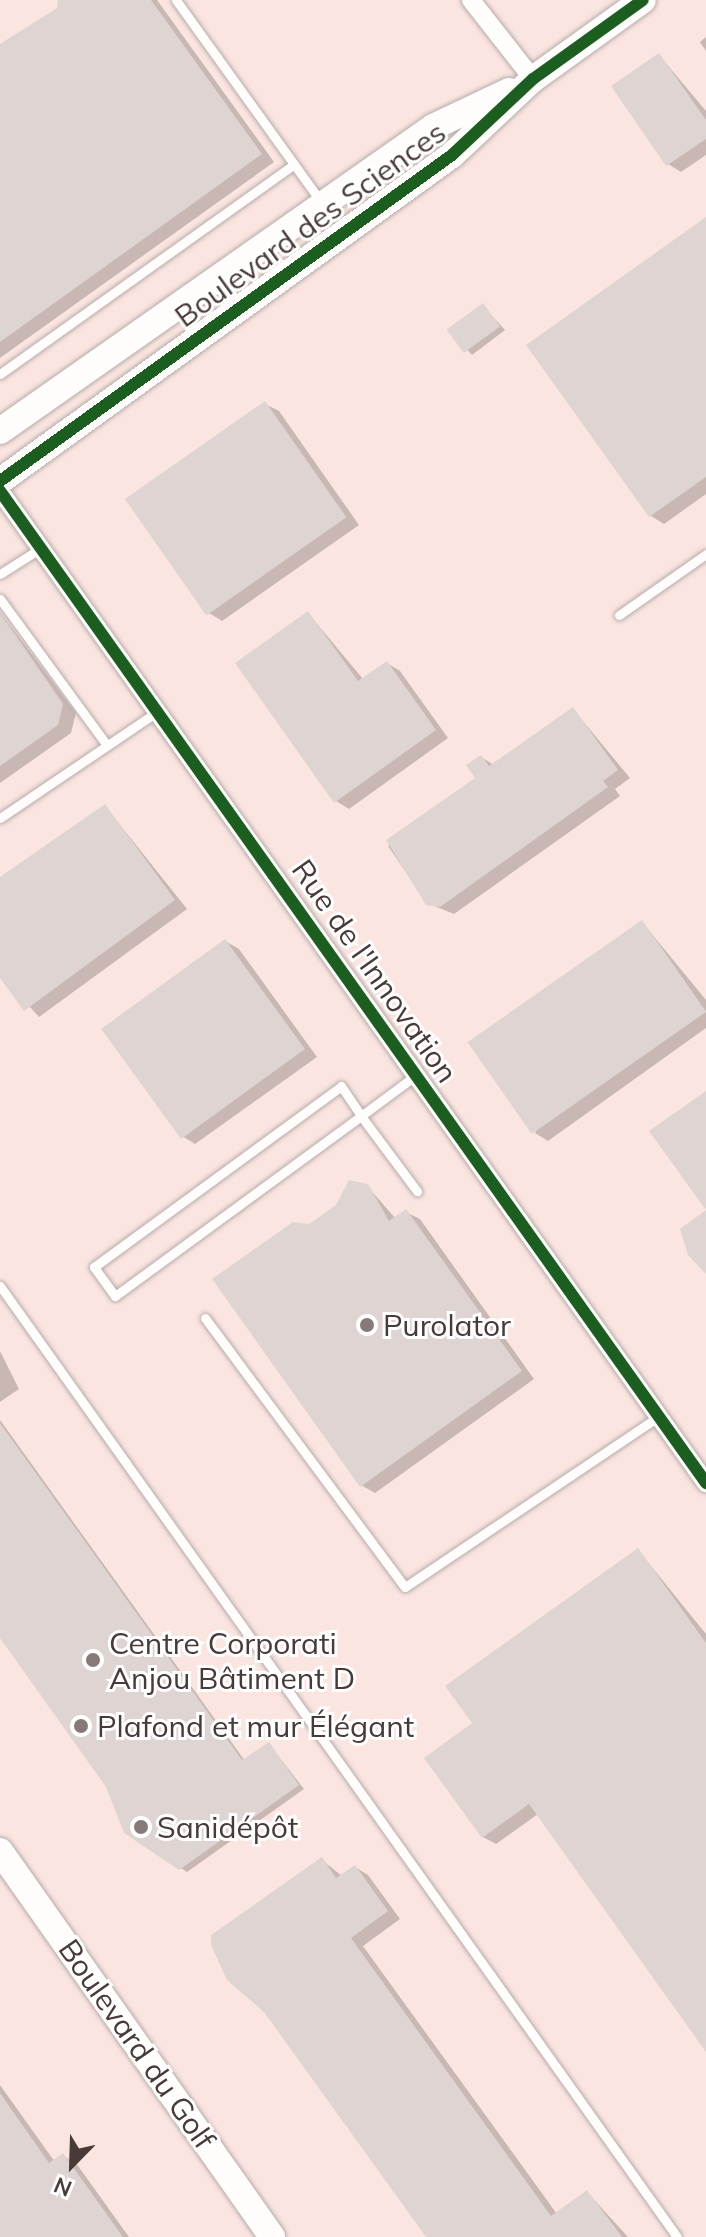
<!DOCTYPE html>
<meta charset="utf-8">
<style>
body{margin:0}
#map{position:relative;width:706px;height:2237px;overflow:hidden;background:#f8f0ee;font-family:Mulish,sans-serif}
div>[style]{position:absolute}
.built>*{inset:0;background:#fbe5e0;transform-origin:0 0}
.shadow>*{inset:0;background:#0003}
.building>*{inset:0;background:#ded4d2;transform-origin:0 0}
.roads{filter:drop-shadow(0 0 2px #b5acaa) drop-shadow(0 0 2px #b5acaa)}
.lane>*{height:9px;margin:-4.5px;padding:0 4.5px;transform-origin:4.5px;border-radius:4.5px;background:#fefdfc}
.street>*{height:18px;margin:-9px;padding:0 9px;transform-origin:9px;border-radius:9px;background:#fefdfc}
.secondary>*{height:26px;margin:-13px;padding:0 13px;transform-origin:13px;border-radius:13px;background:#fefdfc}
.cycleway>*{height:12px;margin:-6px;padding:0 6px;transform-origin:6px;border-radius:6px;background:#1b5e20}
.dots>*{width:22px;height:22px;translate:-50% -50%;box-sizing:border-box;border:4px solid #fff;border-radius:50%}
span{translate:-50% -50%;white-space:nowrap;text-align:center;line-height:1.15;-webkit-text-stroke:6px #fff;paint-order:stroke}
.street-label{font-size:30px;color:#473a37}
.poi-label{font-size:30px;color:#473a37}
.left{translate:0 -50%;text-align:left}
.north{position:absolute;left:32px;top:2125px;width:80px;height:80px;-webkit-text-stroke:6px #fff;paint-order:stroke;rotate:203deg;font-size:22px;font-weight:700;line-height:32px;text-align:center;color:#473a37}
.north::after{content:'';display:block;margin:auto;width:28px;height:36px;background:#473a37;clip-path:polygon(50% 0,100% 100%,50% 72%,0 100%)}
</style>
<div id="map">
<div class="built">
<div style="left:0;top:0;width:706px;height:2237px"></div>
</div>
<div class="shadow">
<div style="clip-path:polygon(60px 0,157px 0,274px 162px,0 358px,0 46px,59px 9px)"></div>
<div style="clip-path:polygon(706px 37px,706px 51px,700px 42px)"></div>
<div style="clip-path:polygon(659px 55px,706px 111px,706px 155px,681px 172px,668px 164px)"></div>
<div style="clip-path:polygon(706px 219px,706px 494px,664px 524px,651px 516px,529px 346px)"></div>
<div style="clip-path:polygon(483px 306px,505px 330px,472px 355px,450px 330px)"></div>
<div style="clip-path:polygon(265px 404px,279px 411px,359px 525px,222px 621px,209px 613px,129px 501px)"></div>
<div style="clip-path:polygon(0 612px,76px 713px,71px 733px,0 783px)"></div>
<div style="clip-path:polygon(308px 613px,363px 679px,387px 663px,400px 671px,448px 738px,349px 809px,336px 801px)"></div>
<div style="clip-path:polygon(573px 709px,630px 778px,615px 789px,620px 796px,454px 914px,427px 903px,388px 846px,478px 778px,481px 757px,494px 765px)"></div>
<div style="clip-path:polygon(105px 806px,187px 909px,39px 1017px,0 974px,0 880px)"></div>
<div style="clip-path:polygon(642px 922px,706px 1000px,706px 1028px,548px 1141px,535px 1133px)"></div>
<div style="clip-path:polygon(225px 941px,239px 949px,317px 1057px,195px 1144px,182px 1136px)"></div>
<div style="clip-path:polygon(367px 1186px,396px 1219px,406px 1212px,420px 1219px,534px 1379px,375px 1493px,361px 1485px,310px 1226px)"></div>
<div style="clip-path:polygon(0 1351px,19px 1389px,0 1402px)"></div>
<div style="clip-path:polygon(0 1420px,245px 1761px,269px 1744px,304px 1789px,187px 1872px,126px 1832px,108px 1786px,0 1634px)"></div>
<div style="clip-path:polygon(638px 1550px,706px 1634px,706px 2048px,538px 1814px,496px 1844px,483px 1837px,475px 1724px)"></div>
<div style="clip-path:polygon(322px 1860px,342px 1876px,355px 1867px,368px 1875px,400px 1919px,363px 1946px,557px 2214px,587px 2192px,628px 2237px,428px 2237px)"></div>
<div style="clip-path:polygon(0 2085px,55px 2162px,63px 2156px,76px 2163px,129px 2237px,0 2237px)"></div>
</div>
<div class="building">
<div style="clip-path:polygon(58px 0,151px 0,262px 154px,0 342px,0 44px,57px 8px)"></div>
<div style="clip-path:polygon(659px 53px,706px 120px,706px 139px,666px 166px,611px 86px)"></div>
<div style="clip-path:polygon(706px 217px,706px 477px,649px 517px,526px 345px)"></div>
<div style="left:483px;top:303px;width:29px;height:45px;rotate:54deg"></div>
<div style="left:265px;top:401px;width:142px;height:171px;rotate:55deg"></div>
<div style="clip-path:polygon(308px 611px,358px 681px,387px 661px,436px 730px,334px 803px,235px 663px)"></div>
<div style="clip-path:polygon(0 612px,63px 704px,58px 725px,0 766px)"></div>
<div style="clip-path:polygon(573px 707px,618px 770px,603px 781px,608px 787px,440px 907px,426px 905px,386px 840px,475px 778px,466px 765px,481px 755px,489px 766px)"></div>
<div style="clip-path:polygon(105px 804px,175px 900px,24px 1011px,0 978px,0 877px)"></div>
<div style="left:642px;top:920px;width:112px;height:213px;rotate:55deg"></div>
<div style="left:225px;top:939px;width:136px;height:153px;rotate:54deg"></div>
<div style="clip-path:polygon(706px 1091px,706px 1274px,688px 1255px,680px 1229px,706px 1210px,649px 1131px)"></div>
<div style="clip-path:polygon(349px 1180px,368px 1184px,389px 1221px,406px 1209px,522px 1371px,360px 1487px,212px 1279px,293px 1222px,309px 1224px,336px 1205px)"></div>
<div style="clip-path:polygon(0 1423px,242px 1760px,269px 1742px,299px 1785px,179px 1870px,124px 1833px,106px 1787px,0 1638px)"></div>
<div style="clip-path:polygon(638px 1548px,706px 1643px,706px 2052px,529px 1804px,482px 1838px,424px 1758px,472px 1723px,445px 1686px)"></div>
<div style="clip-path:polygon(322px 1857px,336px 1878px,355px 1865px,388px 1911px,351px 1938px,551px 2216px,587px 2190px,622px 2237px,426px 2237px,264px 2012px,227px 1980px,211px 1945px,211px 1935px)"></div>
<div style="clip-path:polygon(0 2093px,49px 2163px,63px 2153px,123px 2237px,0 2237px)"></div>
</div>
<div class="roads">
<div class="lane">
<div style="left:176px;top:0;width:249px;rotate:54.3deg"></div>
<div style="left:0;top:374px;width:361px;rotate:-35.5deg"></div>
<div style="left:0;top:574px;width:49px;rotate:-32.4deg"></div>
<div style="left:0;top:599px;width:181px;rotate:53.8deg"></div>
<div style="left:619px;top:615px;width:106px;rotate:-35deg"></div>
<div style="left:0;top:818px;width:191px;rotate:-34.1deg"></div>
<div style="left:416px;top:1075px;width:69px;rotate:143.3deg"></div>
<div style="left:361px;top:1116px;width:305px;rotate:143.8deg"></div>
<div style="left:115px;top:1296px;width:36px;rotate:-126deg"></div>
<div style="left:94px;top:1267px;width:306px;rotate:-36.2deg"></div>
<div style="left:341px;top:1086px;width:36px;rotate:56deg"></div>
<div style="left:361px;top:1116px;width:94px;rotate:53.3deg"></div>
<div style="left:0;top:1286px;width:1167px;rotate:54.55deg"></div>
<div style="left:205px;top:1318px;width:335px;rotate:53.4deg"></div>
<div style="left:405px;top:1587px;width:306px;rotate:-33.9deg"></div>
</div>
<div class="street">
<div style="left:471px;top:0;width:100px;rotate:51.9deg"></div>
<div style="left:0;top:491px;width:1218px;rotate:54.56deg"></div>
</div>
<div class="secondary">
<div style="left:0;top:431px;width:529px;rotate:-35.07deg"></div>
<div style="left:433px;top:127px;width:84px;rotate:-25.3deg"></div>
<div style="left:0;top:481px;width:557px;rotate:-35.8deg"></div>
<div style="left:452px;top:155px;width:111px;rotate:-43.2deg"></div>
<div style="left:533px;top:79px;width:135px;rotate:-35.7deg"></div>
<div style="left:0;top:1851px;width:472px;rotate:54.8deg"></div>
</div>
</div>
<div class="cycleway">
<div style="left:0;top:481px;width:557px;rotate:-35.8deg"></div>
<div style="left:452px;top:155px;width:111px;rotate:-43.2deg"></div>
<div style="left:533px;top:79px;width:135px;rotate:-35.7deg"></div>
<div style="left:0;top:491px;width:1218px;rotate:54.56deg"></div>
</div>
<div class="dots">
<div style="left:367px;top:1325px;background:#857a77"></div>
<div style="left:93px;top:1660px;background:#857a77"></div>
<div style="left:81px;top:1726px;background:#857a77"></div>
<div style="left:141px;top:1827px;background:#857a77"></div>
</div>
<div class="street-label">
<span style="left:310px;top:224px;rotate:-36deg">Boulevard des Sciences</span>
<span style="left:375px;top:971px;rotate:55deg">Rue de l'Innovation</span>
<span style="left:137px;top:2044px;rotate:55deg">Boulevard du Golf</span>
</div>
<div class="poi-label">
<span class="left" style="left:383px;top:1325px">Purolator</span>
<span class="left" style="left:109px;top:1660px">Centre Corporati<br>Anjou Bâtiment D</span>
<span class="left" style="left:97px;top:1726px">Plafond et mur Élégant</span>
<span class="left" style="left:157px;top:1827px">Sanidépôt</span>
</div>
<div class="north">N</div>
</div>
